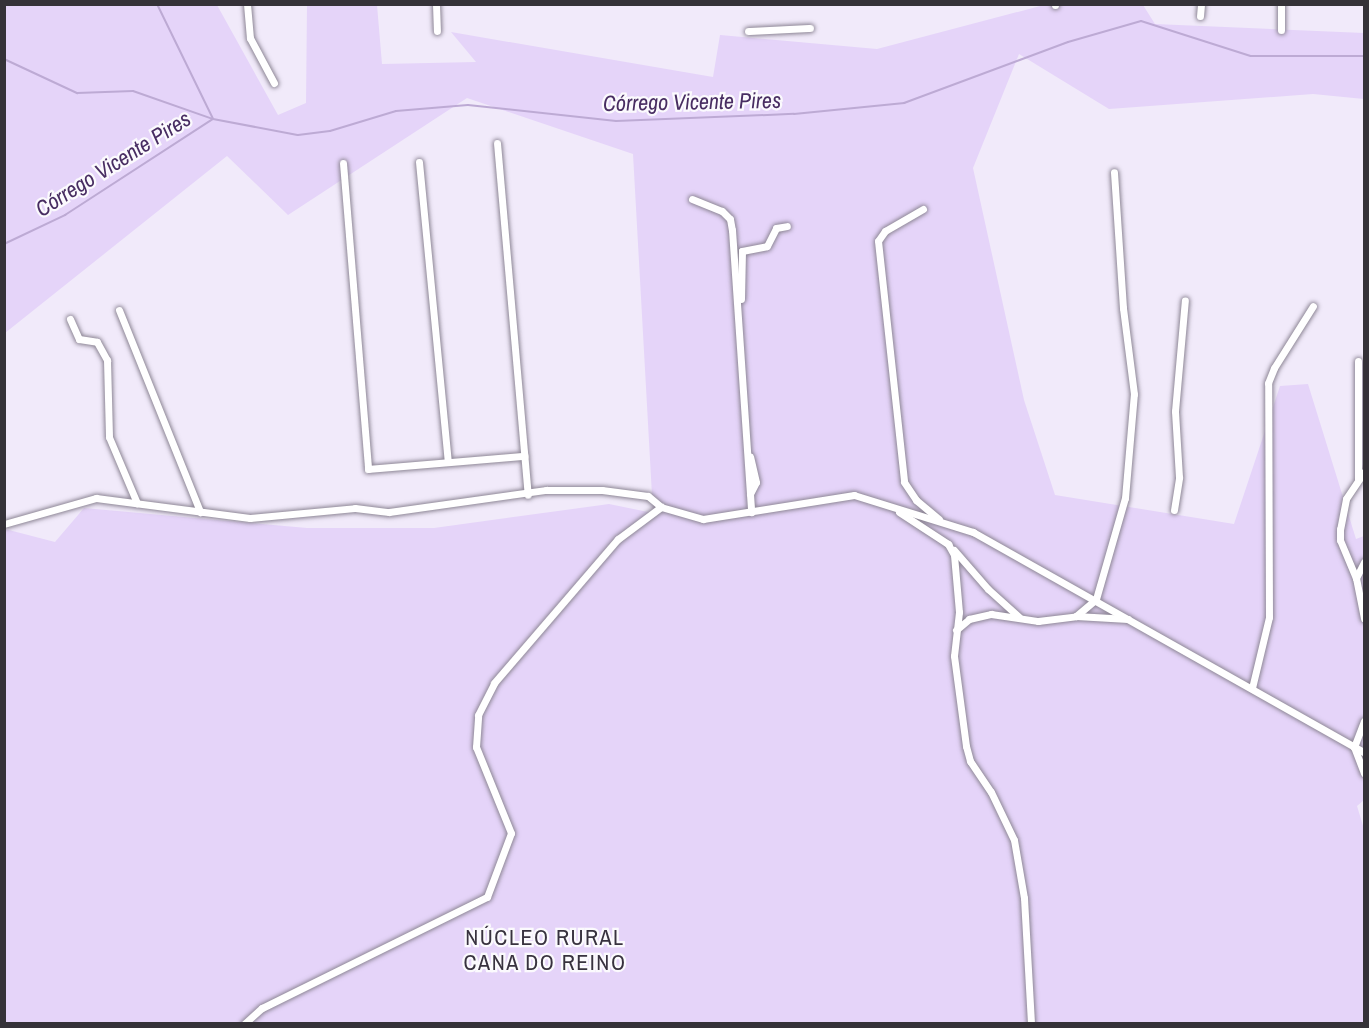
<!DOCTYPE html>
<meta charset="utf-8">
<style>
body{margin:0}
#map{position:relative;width:1369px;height:1028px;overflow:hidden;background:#f1eafa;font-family:"Archivo Narrow",sans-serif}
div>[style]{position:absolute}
.green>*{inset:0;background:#e5d4f9}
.stream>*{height:2px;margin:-1px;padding:0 1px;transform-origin:1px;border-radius:1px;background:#bdaad4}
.roads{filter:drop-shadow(0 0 2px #8e8796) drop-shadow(0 0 2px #8e8796)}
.minor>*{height:7px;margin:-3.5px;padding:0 3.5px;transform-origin:3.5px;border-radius:3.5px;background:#fff}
span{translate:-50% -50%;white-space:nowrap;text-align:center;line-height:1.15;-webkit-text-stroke:4.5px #fbfafd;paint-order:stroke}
.water-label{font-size:22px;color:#482d62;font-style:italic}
.neighbourhood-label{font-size:22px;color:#38323f;letter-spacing:1.5px}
.frame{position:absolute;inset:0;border:6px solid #353238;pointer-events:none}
</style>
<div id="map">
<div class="green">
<div style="clip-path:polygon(5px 5px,217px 5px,278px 115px,306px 103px,307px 5px,377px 5px,382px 64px,476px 62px,451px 32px,713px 77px,720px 35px,877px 49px,1044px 5px,1143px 5px,1155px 24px,1364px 33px,1364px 99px,1313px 94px,1109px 109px,1019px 54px,973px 168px,1024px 400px,1055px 495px,1234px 524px,1280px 386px,1308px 384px,1356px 539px,1364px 536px,1364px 800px,1357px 806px,1364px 829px,1364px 1023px,5px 1023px,5px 529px,55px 542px,84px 508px,307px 528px,434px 528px,609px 504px,653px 513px,633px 154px,467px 98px,288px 215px,227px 156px,5px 333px)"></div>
</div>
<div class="stream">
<div style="left:157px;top:4px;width:128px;rotate:64deg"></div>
<div style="left:4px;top:59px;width:81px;rotate:25deg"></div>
<div style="left:77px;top:93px;width:56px;rotate:-2deg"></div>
<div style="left:133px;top:91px;width:85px;rotate:19.3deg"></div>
<div style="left:4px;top:244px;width:68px;rotate:-25.4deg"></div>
<div style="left:65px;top:215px;width:176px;rotate:-33deg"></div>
<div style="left:213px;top:119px;width:86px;rotate:10.7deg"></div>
<div style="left:298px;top:135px;width:32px;rotate:-7deg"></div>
<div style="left:330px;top:131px;width:69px;rotate:-16.9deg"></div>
<div style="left:396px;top:111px;width:72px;rotate:-4.8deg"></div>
<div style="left:468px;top:105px;width:149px;rotate:6.2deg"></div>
<div style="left:616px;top:121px;width:178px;rotate:-2.3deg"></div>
<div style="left:794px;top:114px;width:111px;rotate:-5.7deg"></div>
<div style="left:904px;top:103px;width:175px;rotate:-20.4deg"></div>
<div style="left:1068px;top:42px;width:76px;rotate:-16deg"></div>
<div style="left:1141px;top:21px;width:115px;rotate:17.7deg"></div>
<div style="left:1251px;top:56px;width:113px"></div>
</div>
<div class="roads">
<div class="minor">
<div style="left:247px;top:4px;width:34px;rotate:85deg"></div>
<div style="left:250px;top:38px;width:51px;rotate:61.9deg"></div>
<div style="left:436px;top:4px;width:27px;rotate:88deg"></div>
<div style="left:1055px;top:4px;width:1px;rotate:90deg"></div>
<div style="left:1200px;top:16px;width:12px;rotate:-85deg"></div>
<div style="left:1281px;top:30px;width:26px;rotate:-90deg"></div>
<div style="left:748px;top:31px;width:62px;rotate:-2.8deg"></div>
<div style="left:497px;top:143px;width:353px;rotate:85deg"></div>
<div style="left:419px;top:162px;width:301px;rotate:84.5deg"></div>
<div style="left:343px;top:163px;width:307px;rotate:85.3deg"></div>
<div style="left:368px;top:469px;width:157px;rotate:-4.8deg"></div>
<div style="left:692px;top:199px;width:32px;rotate:22deg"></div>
<div style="left:722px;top:211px;width:11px;rotate:45deg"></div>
<div style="left:730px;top:219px;width:11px;rotate:80deg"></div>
<div style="left:732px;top:230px;width:283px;rotate:86.1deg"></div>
<div style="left:923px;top:209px;width:44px;rotate:149.9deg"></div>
<div style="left:885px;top:231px;width:12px;rotate:125deg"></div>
<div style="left:878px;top:241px;width:242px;rotate:83.8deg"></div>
<div style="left:904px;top:482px;width:22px;rotate:56deg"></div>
<div style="left:916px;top:500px;width:30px;rotate:40deg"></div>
<div style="left:741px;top:299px;width:48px;rotate:-88.8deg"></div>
<div style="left:742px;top:251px;width:25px;rotate:-11deg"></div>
<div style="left:767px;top:246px;width:20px;rotate:-63deg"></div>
<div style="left:776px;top:228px;width:11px;rotate:-10deg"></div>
<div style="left:119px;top:310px;width:218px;rotate:68.1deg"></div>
<div style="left:70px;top:319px;width:22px;rotate:66deg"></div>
<div style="left:79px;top:339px;width:18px;rotate:9deg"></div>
<div style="left:97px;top:342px;width:21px;rotate:61deg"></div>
<div style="left:107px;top:360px;width:77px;rotate:88.5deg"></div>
<div style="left:109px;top:437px;width:72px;rotate:67deg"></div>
<div style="left:1358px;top:361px;width:118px;rotate:90deg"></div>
<div style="left:1364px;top:472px;width:32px;rotate:124deg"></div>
<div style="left:1346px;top:499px;width:31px;rotate:101deg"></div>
<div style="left:1340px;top:529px;width:11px;rotate:90deg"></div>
<div style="left:1340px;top:540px;width:41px;rotate:67.2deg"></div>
<div style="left:1356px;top:578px;width:41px;rotate:78.7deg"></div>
<div style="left:750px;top:494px;width:13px;rotate:-63deg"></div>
<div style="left:756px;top:482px;width:26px;rotate:-103deg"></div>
<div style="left:1174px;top:510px;width:33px;rotate:-81deg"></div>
<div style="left:1179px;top:477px;width:66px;rotate:-93.5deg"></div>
<div style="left:1175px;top:411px;width:111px;rotate:-84.9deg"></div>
<div style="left:899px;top:512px;width:59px;rotate:33.1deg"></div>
<div style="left:948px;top:544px;width:13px;rotate:61deg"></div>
<div style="left:954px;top:555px;width:57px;rotate:85deg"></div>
<div style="left:959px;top:612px;width:44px;rotate:96.5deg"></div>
<div style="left:954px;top:656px;width:91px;rotate:82.4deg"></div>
<div style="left:966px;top:746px;width:16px;rotate:75deg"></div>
<div style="left:970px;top:761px;width:37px;rotate:56deg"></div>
<div style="left:991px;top:792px;width:53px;rotate:64.4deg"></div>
<div style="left:1014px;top:840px;width:59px;rotate:80.2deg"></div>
<div style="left:1024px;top:898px;width:126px;rotate:86.8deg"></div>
<div style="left:4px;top:524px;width:96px;rotate:-15.8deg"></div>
<div style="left:96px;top:498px;width:155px;rotate:7.4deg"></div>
<div style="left:250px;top:518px;width:105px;rotate:-5.4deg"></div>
<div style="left:355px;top:508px;width:34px;rotate:7deg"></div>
<div style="left:389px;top:512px;width:159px;rotate:-8deg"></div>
<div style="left:546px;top:490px;width:56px"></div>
<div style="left:602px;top:490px;width:46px;rotate:7.4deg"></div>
<div style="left:648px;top:496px;width:17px;rotate:40deg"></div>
<div style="left:661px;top:507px;width:44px;rotate:15.9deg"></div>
<div style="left:703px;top:519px;width:153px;rotate:-9deg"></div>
<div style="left:854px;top:495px;width:125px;rotate:17.3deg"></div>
<div style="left:973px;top:532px;width:449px;rotate:29.4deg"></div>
<div style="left:954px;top:550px;width:52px;rotate:48.9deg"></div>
<div style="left:988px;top:589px;width:42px;rotate:42.1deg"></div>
<div style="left:1356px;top:578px;width:18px;rotate:-63deg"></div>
<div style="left:1076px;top:616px;width:52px;rotate:3.3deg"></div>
<div style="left:956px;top:630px;width:17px;rotate:-40deg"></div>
<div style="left:969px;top:619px;width:23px;rotate:-13deg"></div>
<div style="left:991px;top:614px;width:48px;rotate:8.5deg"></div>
<div style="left:1038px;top:621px;width:38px;rotate:-7deg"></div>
<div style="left:1076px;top:616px;width:26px;rotate:-40deg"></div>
<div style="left:1096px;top:599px;width:105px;rotate:-74deg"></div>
<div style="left:1125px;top:498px;width:104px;rotate:-85.1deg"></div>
<div style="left:1134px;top:394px;width:87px;rotate:-97.3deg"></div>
<div style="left:1123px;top:308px;width:136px;rotate:-93.8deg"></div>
<div style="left:1252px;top:688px;width:73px;rotate:-76.5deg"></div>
<div style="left:1269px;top:617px;width:234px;rotate:-90.2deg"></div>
<div style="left:1268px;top:383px;width:16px;rotate:-68deg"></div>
<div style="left:1274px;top:368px;width:73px;rotate:-57.8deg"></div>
<div style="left:1364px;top:721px;width:28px;rotate:111deg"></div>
<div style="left:1354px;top:747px;width:28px;rotate:69deg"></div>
<div style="left:244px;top:1024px;width:24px;rotate:-42deg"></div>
<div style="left:262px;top:1008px;width:251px;rotate:-26.3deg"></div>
<div style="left:487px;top:897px;width:68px;rotate:-69.4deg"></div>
<div style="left:511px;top:833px;width:93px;rotate:-112.1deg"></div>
<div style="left:476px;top:747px;width:32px;rotate:-86deg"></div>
<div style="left:478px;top:715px;width:36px;rotate:-63deg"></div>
<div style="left:494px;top:683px;width:190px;rotate:-49.3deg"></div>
<div style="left:618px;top:539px;width:54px;rotate:-36.7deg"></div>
</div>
</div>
<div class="water-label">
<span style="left:692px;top:102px;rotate:-1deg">Córrego Vicente Pires</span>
<span style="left:113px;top:164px;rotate:-32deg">Córrego Vicente Pires</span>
</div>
<div class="neighbourhood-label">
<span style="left:545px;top:950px">NÚCLEO RURAL<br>CANA DO REINO</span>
</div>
<div class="frame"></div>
</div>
